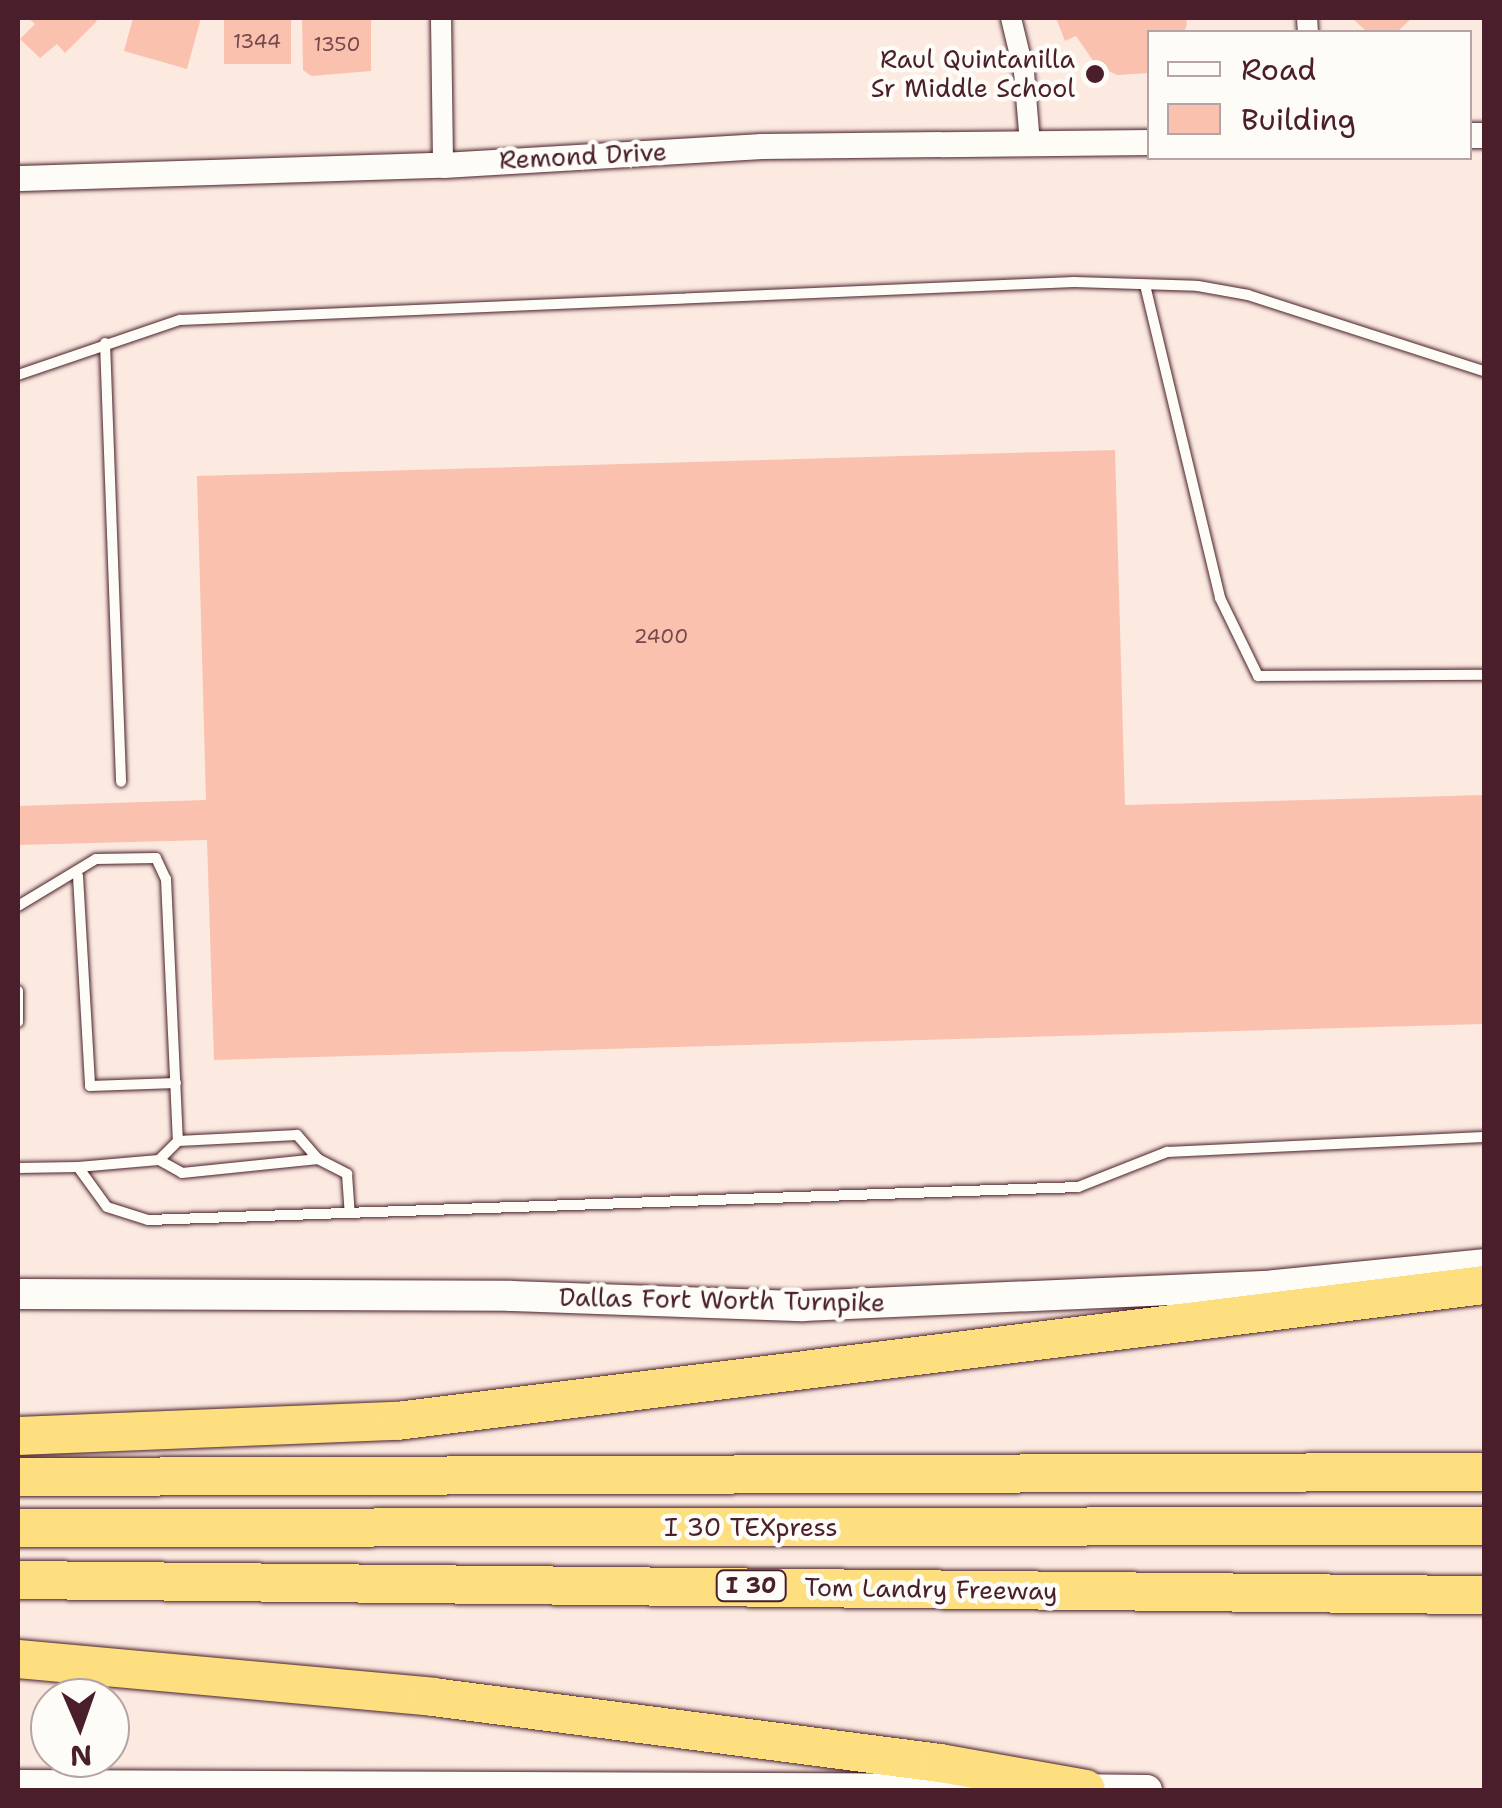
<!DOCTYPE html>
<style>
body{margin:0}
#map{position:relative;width:1502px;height:1808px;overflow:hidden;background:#fceae1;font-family:"Shantell Sans",sans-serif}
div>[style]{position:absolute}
.building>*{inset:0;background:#f9c1ae;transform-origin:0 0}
.roads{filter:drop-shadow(0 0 2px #4a1f2b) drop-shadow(0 0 2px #4a1f2b)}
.service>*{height:10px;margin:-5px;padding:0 5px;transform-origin:5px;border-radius:5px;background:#fdfcf7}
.minor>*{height:20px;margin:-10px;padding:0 10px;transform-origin:10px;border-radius:10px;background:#fdfcf7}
.tertiary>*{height:25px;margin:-12.5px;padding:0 12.5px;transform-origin:12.5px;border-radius:12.5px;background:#fdfcf7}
.secondary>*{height:30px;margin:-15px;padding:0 15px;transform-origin:15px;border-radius:15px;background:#fdfcf7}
.motorway>*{height:38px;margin:-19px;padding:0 19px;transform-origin:19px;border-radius:19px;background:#fddf80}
.dots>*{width:28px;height:28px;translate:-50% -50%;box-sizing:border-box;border:5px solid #fdfcf7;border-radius:50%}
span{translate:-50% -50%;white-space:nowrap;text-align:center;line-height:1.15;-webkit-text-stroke:9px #fdfcf7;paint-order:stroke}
.number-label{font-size:20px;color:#76484c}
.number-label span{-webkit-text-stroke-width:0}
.shield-label span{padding:2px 8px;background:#fdfcf7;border:2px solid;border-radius:8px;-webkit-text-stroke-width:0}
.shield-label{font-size:22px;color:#4a1f2b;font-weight:700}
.poi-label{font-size:25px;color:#4a1f2b}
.right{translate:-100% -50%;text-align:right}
.street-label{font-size:25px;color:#4a1f2b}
.frame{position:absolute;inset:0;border:20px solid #4a1f2b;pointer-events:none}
.legend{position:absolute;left:1147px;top:30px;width:325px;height:130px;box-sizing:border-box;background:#fdfcf7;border:2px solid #b5a4a5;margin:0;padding:12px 18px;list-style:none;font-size:30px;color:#4a1f2b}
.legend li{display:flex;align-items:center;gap:20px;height:50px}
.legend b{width:50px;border:2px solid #b5a4a5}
.north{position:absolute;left:30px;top:1678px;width:100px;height:100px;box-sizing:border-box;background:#fdfcf7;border:2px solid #b5a4a5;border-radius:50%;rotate:178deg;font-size:28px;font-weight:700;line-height:40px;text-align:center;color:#4a1f2b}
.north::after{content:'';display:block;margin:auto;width:35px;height:45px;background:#4a1f2b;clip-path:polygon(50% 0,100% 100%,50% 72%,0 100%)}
</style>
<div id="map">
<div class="building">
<div style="clip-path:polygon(28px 18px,94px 18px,97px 21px,65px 53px,57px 44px,40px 58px,20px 39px,35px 24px)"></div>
<div style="clip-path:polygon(133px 18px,201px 18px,187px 69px,124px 51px)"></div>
<div style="left:224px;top:18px;width:67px;height:46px"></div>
<div style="clip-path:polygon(302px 18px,371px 18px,371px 71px,311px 76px,303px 70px)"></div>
<div style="clip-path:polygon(1056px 18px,1186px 18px,1187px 25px,1184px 32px,1150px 32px,1150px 73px,1117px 75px,1096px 65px,1076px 36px,1065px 41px)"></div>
<div style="clip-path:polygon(1352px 18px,1412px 18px,1397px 32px,1367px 32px)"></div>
<div style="clip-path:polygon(1115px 450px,1125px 805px,1484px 795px,1484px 1024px,214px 1060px,207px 840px,18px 845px,18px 806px,206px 800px,197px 476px)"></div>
</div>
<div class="roads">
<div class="service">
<div style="left:1145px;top:285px;width:322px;rotate:76.5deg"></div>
<div style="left:1220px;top:598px;width:87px;rotate:64deg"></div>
<div style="left:1258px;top:676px;width:226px;rotate:-0.3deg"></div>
<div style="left:105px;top:343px;width:439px;rotate:87.9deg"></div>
<div style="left:18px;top:375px;width:171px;rotate:-18.8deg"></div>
<div style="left:180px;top:320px;width:895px;rotate:-2.43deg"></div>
<div style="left:1074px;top:282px;width:124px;rotate:1.8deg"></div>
<div style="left:1198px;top:286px;width:51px;rotate:10.2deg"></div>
<div style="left:1248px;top:295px;width:248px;rotate:17.9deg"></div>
<div style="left:78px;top:876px;width:210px;rotate:86.7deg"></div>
<div style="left:90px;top:1086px;width:86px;rotate:-2deg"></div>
<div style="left:18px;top:906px;width:91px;rotate:-31.1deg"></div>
<div style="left:96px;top:859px;width:60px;rotate:-1deg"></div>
<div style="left:156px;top:858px;width:23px;rotate:65deg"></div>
<div style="left:166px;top:879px;width:262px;rotate:87.4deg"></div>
<div style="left:18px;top:991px;width:31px;rotate:90deg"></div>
<div style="left:318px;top:1159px;width:33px;rotate:27deg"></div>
<div style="left:347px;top:1174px;width:39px;rotate:86deg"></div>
<div style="left:78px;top:1167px;width:81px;rotate:-4.9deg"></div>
<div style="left:159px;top:1160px;width:26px;rotate:29deg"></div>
<div style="left:182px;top:1173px;width:137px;rotate:-5.9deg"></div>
<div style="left:318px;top:1159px;width:32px;rotate:-131deg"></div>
<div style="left:297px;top:1135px;width:119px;rotate:177.1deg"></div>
<div style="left:178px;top:1141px;width:27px;rotate:135deg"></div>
<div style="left:18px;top:1168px;width:60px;rotate:-1deg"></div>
<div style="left:78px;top:1167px;width:49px;rotate:54.1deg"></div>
<div style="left:107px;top:1207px;width:43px;rotate:17.6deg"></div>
<div style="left:148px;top:1220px;width:931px;rotate:-2.03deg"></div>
<div style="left:1078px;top:1187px;width:96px;rotate:-21.5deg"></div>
<div style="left:1167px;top:1152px;width:317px;rotate:-2.7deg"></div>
</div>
<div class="minor">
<div style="left:441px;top:18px;width:147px;rotate:89.2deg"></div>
<div style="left:1011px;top:18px;width:56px;rotate:76.5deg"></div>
<div style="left:1024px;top:72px;width:72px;rotate:85.2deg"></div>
<div style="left:1307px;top:18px;width:14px;rotate:86deg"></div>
</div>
<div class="tertiary">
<div style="left:1470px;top:135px;width:14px"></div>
<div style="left:18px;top:178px;width:425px;rotate:-1.8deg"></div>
<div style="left:443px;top:165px;width:319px;rotate:-3.4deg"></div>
<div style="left:761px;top:146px;width:389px;rotate:-0.6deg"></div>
</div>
<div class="secondary">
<div style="left:18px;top:1294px;width:493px;rotate:0.2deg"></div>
<div style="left:511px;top:1296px;width:292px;rotate:2deg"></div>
<div style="left:803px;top:1306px;width:472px;rotate:-2.5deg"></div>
<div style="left:1275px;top:1285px;width:210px;rotate:-5.7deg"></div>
<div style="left:18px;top:1785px;width:996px;rotate:0.23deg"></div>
<div style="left:1065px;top:1789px;width:82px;rotate:0.7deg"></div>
</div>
<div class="motorway">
<div style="left:18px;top:1436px;width:379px;rotate:-2.3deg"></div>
<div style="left:397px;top:1421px;width:1095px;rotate:-7.13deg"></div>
<div style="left:18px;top:1477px;width:1466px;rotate:-0.2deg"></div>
<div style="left:18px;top:1528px;width:1466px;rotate:-0.08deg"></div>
<div style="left:18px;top:1580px;width:1466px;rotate:0.59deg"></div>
<div style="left:18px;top:1659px;width:417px;rotate:5.2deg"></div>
<div style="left:433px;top:1697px;width:511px;rotate:7.42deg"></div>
<div style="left:940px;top:1763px;width:148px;rotate:10.1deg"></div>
</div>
</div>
<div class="dots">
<div style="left:1095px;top:74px;background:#4a1f2b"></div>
</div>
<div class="number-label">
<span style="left:257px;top:41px">1344</span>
<span style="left:337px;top:44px">1350</span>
<span style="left:661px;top:636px">2400</span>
</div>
<div class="shield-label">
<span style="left:751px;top:1586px">I 30</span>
</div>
<div class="poi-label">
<span class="right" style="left:1075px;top:74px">Raul Quintanilla<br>Sr Middle School</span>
</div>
<div class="street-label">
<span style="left:583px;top:156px;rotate:-3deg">Remond Drive</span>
<span style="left:722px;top:1300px;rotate:1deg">Dallas Fort Worth Turnpike</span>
<span style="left:751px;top:1527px">I 30 TEXpress</span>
<span style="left:931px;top:1589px;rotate:1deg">Tom Landry Freeway</span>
</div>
<div class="frame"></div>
<ul class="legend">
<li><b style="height:12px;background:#fdfcf7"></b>Road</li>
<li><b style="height:28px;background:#f9c1ae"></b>Building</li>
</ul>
<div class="north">N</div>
</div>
